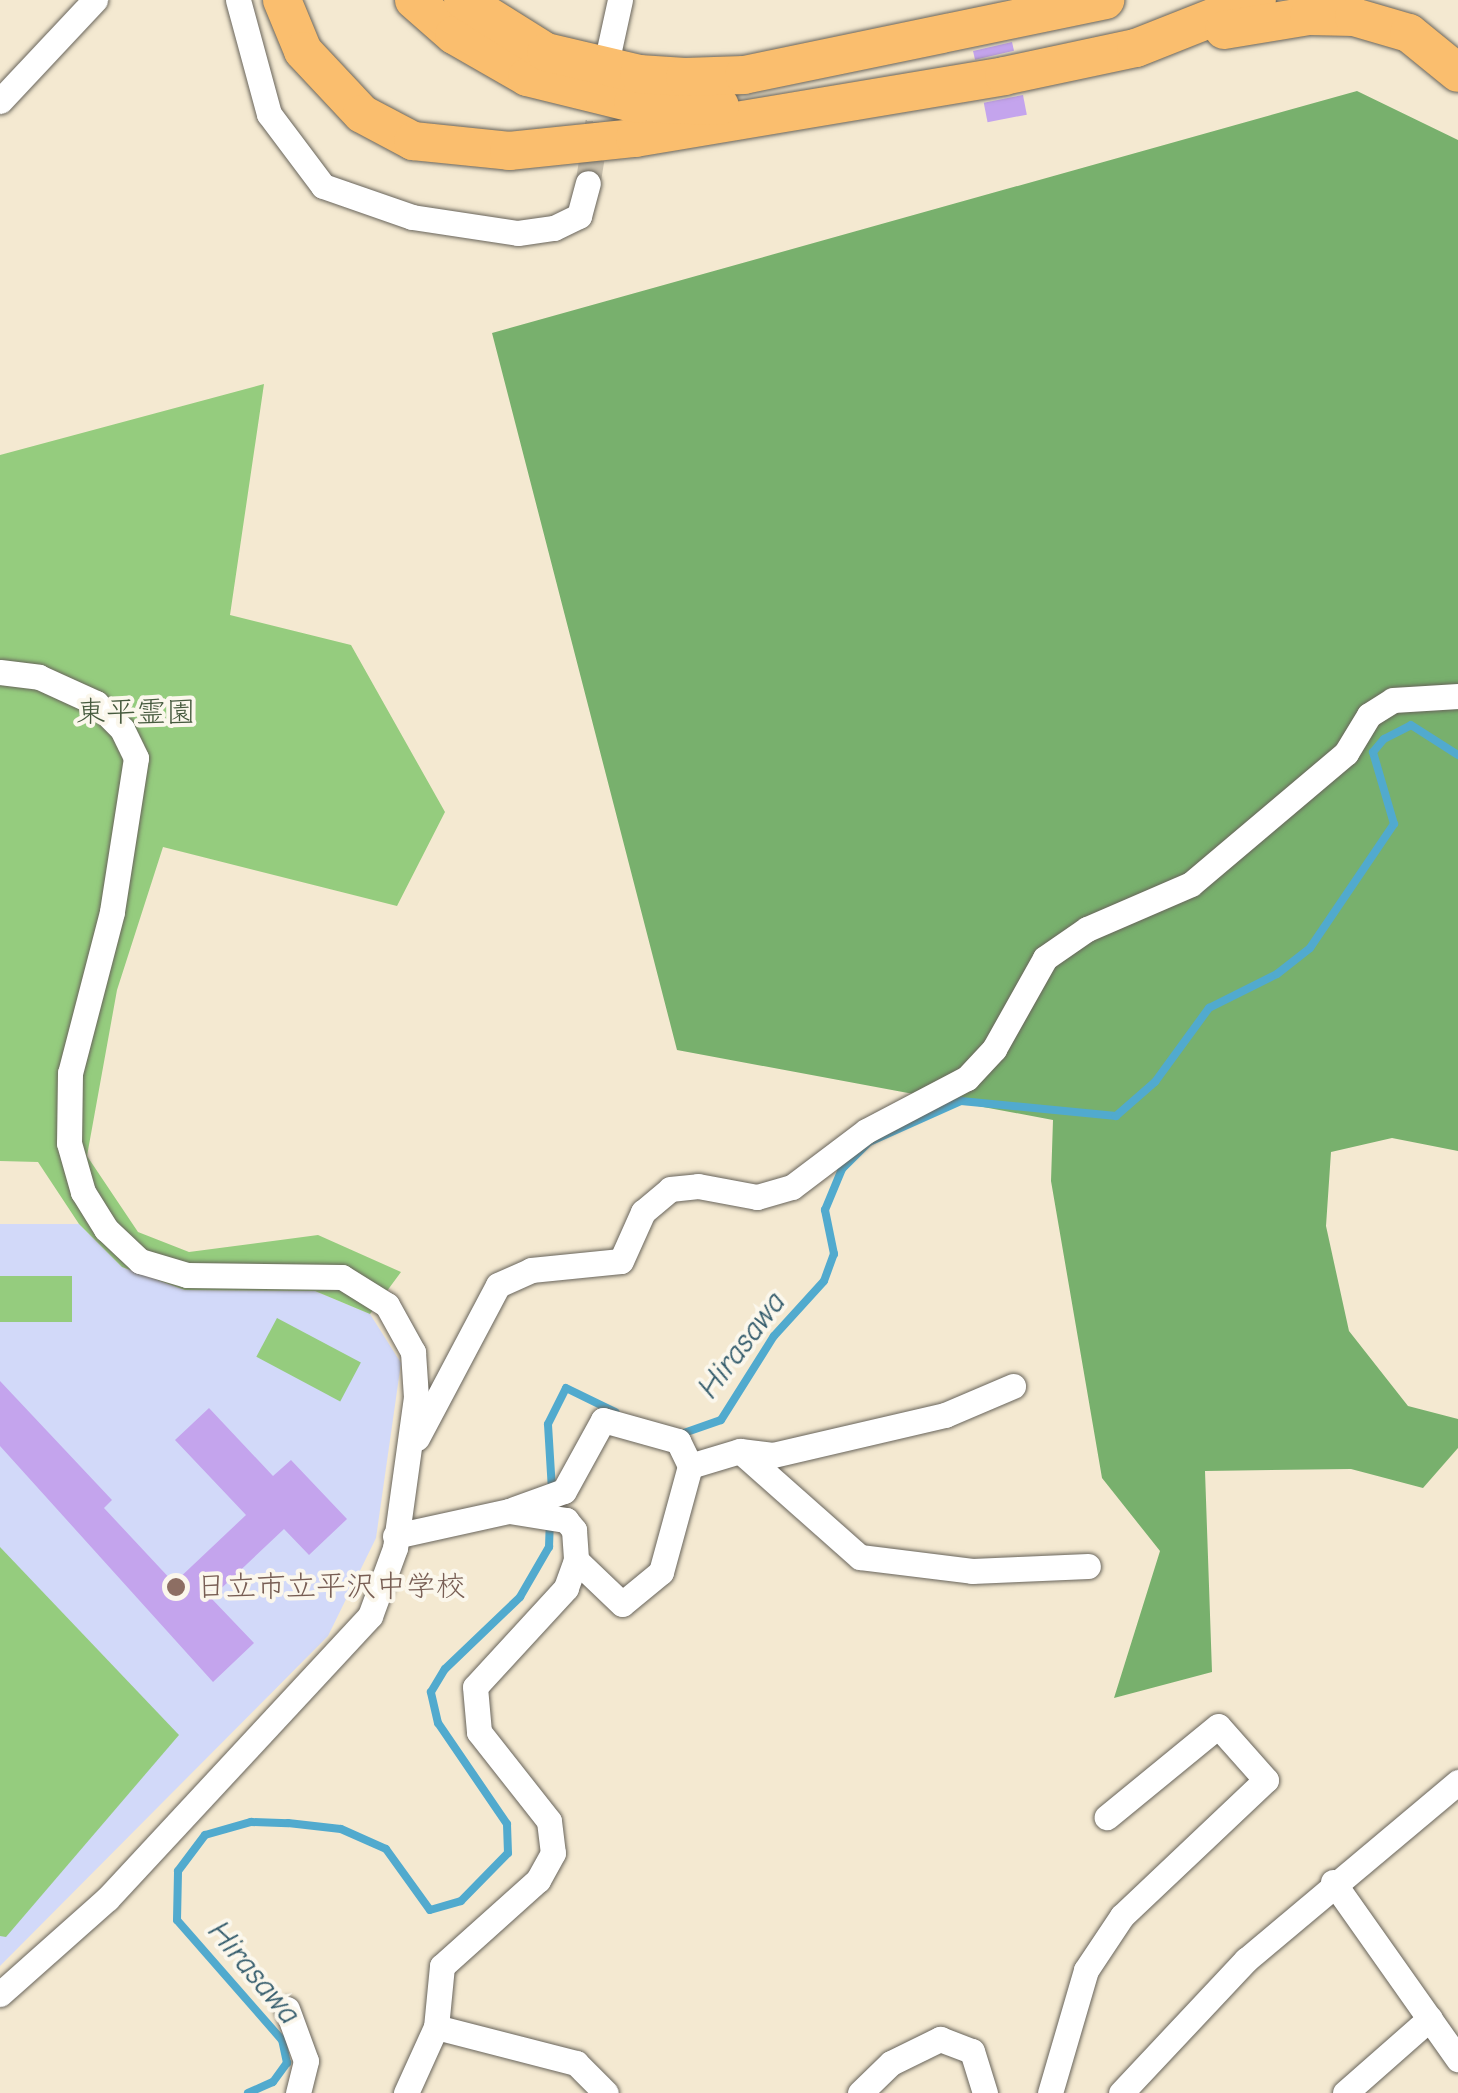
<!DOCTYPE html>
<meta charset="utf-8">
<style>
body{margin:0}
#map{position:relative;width:1458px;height:2093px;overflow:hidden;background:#f4e9d1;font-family:"Comic Neue","Klee One",sans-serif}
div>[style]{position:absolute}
.built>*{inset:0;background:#d2d9f9}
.green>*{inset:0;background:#95cc7e;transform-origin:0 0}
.forest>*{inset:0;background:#78b06d}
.stream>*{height:8px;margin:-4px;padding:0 4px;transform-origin:4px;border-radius:4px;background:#51aace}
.building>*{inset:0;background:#c4a4ed;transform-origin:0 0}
.minor-tunnel>*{height:25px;margin-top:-12.5px;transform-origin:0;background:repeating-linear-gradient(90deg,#c9c0ad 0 25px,transparent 0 37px)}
.roads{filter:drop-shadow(0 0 2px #68645b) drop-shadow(0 0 2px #68645b)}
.minor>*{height:25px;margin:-12.5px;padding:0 12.5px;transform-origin:12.5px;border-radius:12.5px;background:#fff}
.highway>*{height:38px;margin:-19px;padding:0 19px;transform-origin:19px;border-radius:19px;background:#fabe6e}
.dots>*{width:28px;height:28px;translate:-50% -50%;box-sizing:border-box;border:5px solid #fbf7ec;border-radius:50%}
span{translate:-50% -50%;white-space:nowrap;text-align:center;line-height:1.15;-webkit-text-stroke:8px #fbf7ec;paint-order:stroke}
.park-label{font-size:30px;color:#465a3e}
.education-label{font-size:30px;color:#785e54}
.left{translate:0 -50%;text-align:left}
.water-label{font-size:32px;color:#345c6c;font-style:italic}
</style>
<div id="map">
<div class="built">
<div style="clip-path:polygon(0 1224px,79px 1224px,122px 1267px,185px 1290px,315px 1291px,370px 1314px,401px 1363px,376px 1538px,328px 1636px,0 1966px)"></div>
</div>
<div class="green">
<div style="clip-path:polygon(264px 384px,230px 615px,351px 645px,445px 812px,397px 906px,163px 847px,117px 990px,87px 1156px,138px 1232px,189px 1252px,318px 1235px,401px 1272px,370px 1314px,315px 1291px,185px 1290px,122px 1267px,79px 1224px,38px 1162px,0 1161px,0 455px)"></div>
<div style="left:72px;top:1276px;width:46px;height:72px;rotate:90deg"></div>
<div style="left:277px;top:1318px;width:95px;height:44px;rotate:28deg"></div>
<div style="clip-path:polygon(0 1547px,179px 1735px,6px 1937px,0 1936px)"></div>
</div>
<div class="forest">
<div style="clip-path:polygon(1357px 91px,1458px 140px,1458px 1151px,1392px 1138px,1331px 1152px,1326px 1226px,1349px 1331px,1408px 1406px,1458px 1419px,1458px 1448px,1423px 1488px,1351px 1469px,1205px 1471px,1212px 1672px,1114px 1698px,1160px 1551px,1102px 1478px,1051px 1181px,1053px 1120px,677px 1050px,492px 333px)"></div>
</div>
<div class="stream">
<div style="left:681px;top:1434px;width:42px;rotate:-19.3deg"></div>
<div style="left:721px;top:1420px;width:99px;rotate:-57.8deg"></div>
<div style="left:774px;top:1336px;width:74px;rotate:-47.7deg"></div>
<div style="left:824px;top:1281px;width:29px;rotate:-70deg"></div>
<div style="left:834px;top:1254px;width:45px;rotate:-101.6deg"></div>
<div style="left:825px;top:1210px;width:44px;rotate:-67.5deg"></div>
<div style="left:842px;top:1169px;width:38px;rotate:-45deg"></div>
<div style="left:869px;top:1142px;width:101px;rotate:-24deg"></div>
<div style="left:961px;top:1101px;width:156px;rotate:5.5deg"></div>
<div style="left:1116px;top:1116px;width:52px;rotate:-41.1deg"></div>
<div style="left:1155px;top:1082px;width:92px;rotate:-53.9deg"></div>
<div style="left:1209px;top:1008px;width:76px;rotate:-26.6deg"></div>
<div style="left:1277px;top:974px;width:42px;rotate:-38.2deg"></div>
<div style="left:1310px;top:948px;width:150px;rotate:-55.9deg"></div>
<div style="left:1394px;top:824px;width:75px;rotate:-106.3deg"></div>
<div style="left:1373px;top:752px;width:17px;rotate:-50deg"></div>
<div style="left:1384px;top:739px;width:30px;rotate:-27deg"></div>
<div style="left:1411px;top:725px;width:56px;rotate:32.6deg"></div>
<div style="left:552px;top:1490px;width:66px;rotate:-93.5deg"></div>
<div style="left:548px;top:1424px;width:40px;rotate:-63.4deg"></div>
<div style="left:566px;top:1388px;width:55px;rotate:26.1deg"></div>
<div style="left:248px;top:2093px;width:27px;rotate:-24deg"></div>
<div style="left:273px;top:2082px;width:24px;rotate:-54deg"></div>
<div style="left:287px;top:2063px;width:24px;rotate:-102deg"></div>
<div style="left:282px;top:2040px;width:159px;rotate:-131.2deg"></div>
<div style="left:177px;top:1920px;width:49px;rotate:-88.8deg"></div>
<div style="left:178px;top:1871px;width:45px;rotate:-53.1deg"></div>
<div style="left:205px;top:1835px;width:48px;rotate:-15.8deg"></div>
<div style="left:251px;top:1822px;width:37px;rotate:2deg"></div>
<div style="left:288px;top:1823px;width:53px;rotate:6.5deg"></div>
<div style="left:341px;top:1829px;width:49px;rotate:24deg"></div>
<div style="left:386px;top:1849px;width:75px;rotate:54.2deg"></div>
<div style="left:430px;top:1910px;width:32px;rotate:-16deg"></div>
<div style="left:461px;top:1901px;width:67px;rotate:-45.6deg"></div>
<div style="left:508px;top:1853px;width:29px;rotate:-92deg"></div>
<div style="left:507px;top:1824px;width:122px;rotate:-124.3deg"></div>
<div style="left:438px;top:1723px;width:32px;rotate:-103deg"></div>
<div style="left:431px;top:1692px;width:27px;rotate:-59deg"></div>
<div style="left:445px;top:1669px;width:104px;rotate:-43.8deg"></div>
<div style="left:520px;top:1597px;width:58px;rotate:-59.9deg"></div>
<div style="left:549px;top:1547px;width:23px;rotate:-88deg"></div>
</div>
<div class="building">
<div style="left:1012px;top:42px;width:9px;height:40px;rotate:77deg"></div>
<div style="left:1023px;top:95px;width:20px;height:40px;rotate:79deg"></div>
<div style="clip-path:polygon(0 1381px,112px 1500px,104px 1508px,174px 1583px,246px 1515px,175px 1440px,209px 1408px,273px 1476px,291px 1460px,347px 1519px,309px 1555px,284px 1529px,211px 1598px,254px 1643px,213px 1682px,0 1446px)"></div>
</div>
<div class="minor-tunnel">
<div style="left:588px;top:183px;width:100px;rotate:-80.8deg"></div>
</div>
<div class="roads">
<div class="minor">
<div style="left:238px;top:0;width:118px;rotate:74.8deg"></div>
<div style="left:269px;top:114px;width:90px;rotate:53.1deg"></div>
<div style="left:323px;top:186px;width:94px;rotate:19.2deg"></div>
<div style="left:412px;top:217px;width:107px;rotate:8.6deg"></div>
<div style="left:518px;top:233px;width:36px;rotate:-8deg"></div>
<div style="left:554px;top:228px;width:28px;rotate:-26deg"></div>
<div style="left:579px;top:216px;width:34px;rotate:-75deg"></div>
<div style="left:609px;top:50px;width:51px;rotate:-77.6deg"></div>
<div style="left:0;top:101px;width:139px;rotate:-46.8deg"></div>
<div style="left:0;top:672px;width:39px;rotate:7deg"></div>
<div style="left:39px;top:677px;width:63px;rotate:24.5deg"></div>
<div style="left:96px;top:703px;width:37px;rotate:45deg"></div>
<div style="left:122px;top:729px;width:32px;rotate:64deg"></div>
<div style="left:136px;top:758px;width:156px;rotate:98.9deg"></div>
<div style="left:112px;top:912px;width:166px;rotate:104.6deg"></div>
<div style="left:70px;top:1073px;width:70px;rotate:90.8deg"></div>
<div style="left:69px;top:1143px;width:51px;rotate:74.1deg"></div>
<div style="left:83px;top:1192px;width:44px;rotate:58.1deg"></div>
<div style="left:106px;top:1229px;width:47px;rotate:43.3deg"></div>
<div style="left:140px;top:1261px;width:49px;rotate:16.6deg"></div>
<div style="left:187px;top:1275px;width:155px;rotate:0.7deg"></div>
<div style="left:342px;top:1277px;width:53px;rotate:31.9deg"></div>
<div style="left:387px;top:1305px;width:54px;rotate:61deg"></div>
<div style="left:413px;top:1352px;width:45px;rotate:86.2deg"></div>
<div style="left:416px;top:1397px;width:152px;rotate:97.9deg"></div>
<div style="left:395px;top:1548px;width:72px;rotate:110.2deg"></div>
<div style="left:370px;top:1616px;width:386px;rotate:132.9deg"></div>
<div style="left:107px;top:1899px;width:143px;rotate:138.4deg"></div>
<div style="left:417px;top:1438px;width:173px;rotate:-62.1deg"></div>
<div style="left:498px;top:1285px;width:36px;rotate:-24deg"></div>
<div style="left:531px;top:1270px;width:90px;rotate:-5.7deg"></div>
<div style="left:621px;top:1261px;width:54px;rotate:-65.8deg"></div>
<div style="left:643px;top:1212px;width:35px;rotate:-40deg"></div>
<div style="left:670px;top:1189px;width:28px;rotate:-6deg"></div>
<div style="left:698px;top:1186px;width:60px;rotate:10.6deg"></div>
<div style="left:757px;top:1197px;width:36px;rotate:-16deg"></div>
<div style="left:792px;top:1187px;width:93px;rotate:-37.1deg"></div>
<div style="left:866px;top:1131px;width:114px;rotate:-27.7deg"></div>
<div style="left:967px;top:1078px;width:40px;rotate:-47deg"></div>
<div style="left:994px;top:1049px;width:104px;rotate:-60.7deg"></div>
<div style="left:1045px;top:958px;width:51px;rotate:-34.6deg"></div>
<div style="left:1087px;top:929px;width:113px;rotate:-23.4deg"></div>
<div style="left:1191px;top:884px;width:203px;rotate:-40.2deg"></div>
<div style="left:1346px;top:753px;width:44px;rotate:-58.8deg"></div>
<div style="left:1369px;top:715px;width:28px;rotate:-32deg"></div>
<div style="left:1393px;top:700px;width:65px;rotate:-3.5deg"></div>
<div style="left:740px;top:1451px;width:33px;rotate:7deg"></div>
<div style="left:773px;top:1455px;width:177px;rotate:-13.1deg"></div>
<div style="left:945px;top:1415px;width:74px;rotate:-23.1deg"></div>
<div style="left:690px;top:1466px;width:52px;rotate:-16.7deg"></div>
<div style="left:740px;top:1451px;width:160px;rotate:41.5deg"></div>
<div style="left:860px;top:1557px;width:113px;rotate:7.1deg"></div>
<div style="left:972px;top:1571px;width:116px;rotate:-2.5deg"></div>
<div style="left:514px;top:1509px;width:53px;rotate:-19.8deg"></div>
<div style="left:564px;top:1491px;width:81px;rotate:-61.2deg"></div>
<div style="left:603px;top:1420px;width:78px;rotate:15.6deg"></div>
<div style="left:678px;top:1441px;width:28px;rotate:64deg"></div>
<div style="left:690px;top:1466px;width:110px;rotate:105.3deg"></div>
<div style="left:661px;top:1572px;width:50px;rotate:140.6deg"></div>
<div style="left:622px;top:1604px;width:64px;rotate:-136.3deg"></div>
<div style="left:395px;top:1536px;width:117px;rotate:-12.4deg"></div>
<div style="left:509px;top:1511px;width:58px;rotate:9deg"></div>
<div style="left:566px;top:1520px;width:13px;rotate:51deg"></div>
<div style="left:574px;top:1530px;width:30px;rotate:86deg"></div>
<div style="left:576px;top:1560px;width:30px;rotate:110deg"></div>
<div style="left:566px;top:1588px;width:134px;rotate:132.6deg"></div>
<div style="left:475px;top:1687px;width:45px;rotate:84.9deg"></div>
<div style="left:479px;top:1732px;width:113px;rotate:51.8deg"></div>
<div style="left:549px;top:1821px;width:32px;rotate:83deg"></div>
<div style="left:553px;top:1853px;width:31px;rotate:119deg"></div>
<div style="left:538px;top:1880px;width:129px;rotate:138.1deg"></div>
<div style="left:442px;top:1966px;width:61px;rotate:95.6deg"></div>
<div style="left:436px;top:2027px;width:145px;rotate:14.4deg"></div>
<div style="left:576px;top:2063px;width:42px;rotate:45deg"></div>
<div style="left:1333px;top:1882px;width:217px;rotate:54.8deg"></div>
<div style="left:287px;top:2009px;width:55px;rotate:69.9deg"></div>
<div style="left:306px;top:2061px;width:33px;rotate:104deg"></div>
<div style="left:406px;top:2093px;width:72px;rotate:-65.6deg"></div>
<div style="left:860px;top:2093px;width:43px;rotate:-44.1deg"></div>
<div style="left:891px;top:2063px;width:55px;rotate:-26.1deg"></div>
<div style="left:940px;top:2039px;width:34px;rotate:21deg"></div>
<div style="left:972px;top:2051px;width:44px;rotate:72.8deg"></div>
<div style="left:1050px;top:2093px;width:128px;rotate:-73.7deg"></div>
<div style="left:1086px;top:1970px;width:65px;rotate:-56.3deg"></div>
<div style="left:1122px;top:1916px;width:198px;rotate:-43.4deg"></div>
<div style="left:1266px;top:1780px;width:72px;rotate:-131.6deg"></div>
<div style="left:1218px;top:1726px;width:144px;rotate:140.7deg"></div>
<div style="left:1121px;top:2093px;width:183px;rotate:-46.8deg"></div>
<div style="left:1246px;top:1960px;width:277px;rotate:-40deg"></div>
<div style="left:1345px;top:2093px;width:113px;rotate:-41.4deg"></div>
</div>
<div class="highway">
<div style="left:282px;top:0;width:55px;rotate:67.6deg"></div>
<div style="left:303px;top:51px;width:86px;rotate:46.9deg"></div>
<div style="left:362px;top:114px;width:58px;rotate:27.9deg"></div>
<div style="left:413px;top:141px;width:97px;rotate:5.9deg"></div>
<div style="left:509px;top:151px;width:127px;rotate:-5.9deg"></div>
<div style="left:635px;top:138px;width:374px;rotate:-9.5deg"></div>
<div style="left:1004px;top:76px;width:135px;rotate:-12deg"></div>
<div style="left:1136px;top:48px;width:130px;rotate:-21.6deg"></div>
<div style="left:414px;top:0;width:53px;rotate:41.2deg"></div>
<div style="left:454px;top:35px;width:84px;rotate:29.9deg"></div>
<div style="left:527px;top:77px;width:109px;rotate:13.8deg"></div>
<div style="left:633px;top:103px;width:87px;rotate:2deg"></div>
<div style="left:463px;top:0;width:98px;rotate:32.1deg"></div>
<div style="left:546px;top:52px;width:96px;rotate:13.3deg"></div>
<div style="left:639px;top:74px;width:46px;rotate:3.7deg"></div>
<div style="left:685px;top:77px;width:59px;rotate:-1.9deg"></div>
<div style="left:744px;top:75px;width:369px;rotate:-11.7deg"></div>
<div style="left:1224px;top:30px;width:86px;rotate:-9.4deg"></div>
<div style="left:1309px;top:16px;width:45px;rotate:1.3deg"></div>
<div style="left:1354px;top:17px;width:57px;rotate:16.2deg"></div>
<div style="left:1409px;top:33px;width:63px;rotate:39.2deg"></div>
</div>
</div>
<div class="dots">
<div style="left:176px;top:1587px;background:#8d6e63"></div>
</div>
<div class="park-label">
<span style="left:136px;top:713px">東平霊園</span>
</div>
<div class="education-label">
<span class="left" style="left:196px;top:1587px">日立市立平沢中学校</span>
</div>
<div class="water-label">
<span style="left:742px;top:1345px;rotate:-53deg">Hirasawa</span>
<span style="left:254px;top:1973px;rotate:50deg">Hirasawa</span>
</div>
</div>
